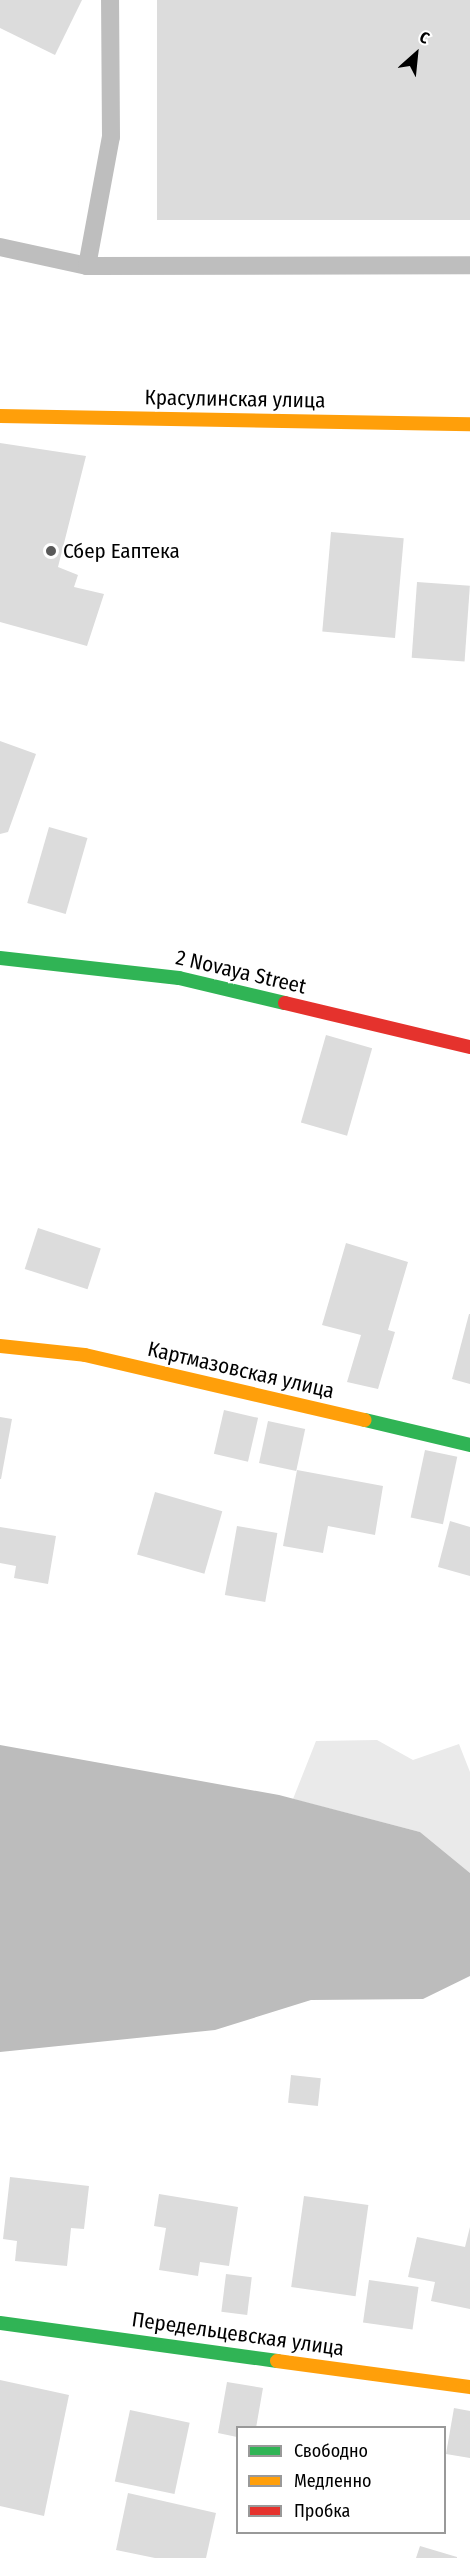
<!DOCTYPE html>
<meta charset="utf-8">
<style>
body{margin:0}
#map{position:relative;width:470px;height:2558px;overflow:hidden;background:#fff;font-family:"Fira Sans Condensed",sans-serif}
div>[style]{position:absolute}
.green>*{inset:0;background:#eaeaea}
.water>*{inset:0;background:#bcbcbc}
.building>*{inset:0;background:#dcdcdc;transform-origin:0 0}
.lane>*{height:18px;margin:-9px;padding:0 9px;transform-origin:9px;border-radius:9px;background:#bebebe}
.fast>*{height:14px;margin:-7px;padding:0 7px;transform-origin:7px;border-radius:7px;background:#30b455}
.slow>*{height:14px;margin:-7px;padding:0 7px;transform-origin:7px;border-radius:7px;background:#ff9f0a}
.jam>*{height:14px;margin:-7px;padding:0 7px;transform-origin:7px;border-radius:7px;background:#e5322d}
.dots>*{width:16px;height:16px;translate:-50% -50%;box-sizing:border-box;border:3px solid #fff;border-radius:50%}
span{translate:-50% -50%;white-space:nowrap;text-align:center;line-height:1.15;-webkit-text-stroke:4.5px #fff;paint-order:stroke}
.street-label{font-size:21px;color:#000}
.poi-label{font-size:21px;color:#000}
.left{translate:0 -50%;text-align:left}
.legend{position:absolute;left:236px;top:2426px;width:210px;height:108px;box-sizing:border-box;background:#fff;border:2px solid #999;margin:0;padding:8px 10px;list-style:none;font-size:18px;color:#000}
.legend li{display:flex;align-items:center;gap:12px;height:30px}
.legend b{width:30px;border:2px solid #999}
.north{position:absolute;left:386px;top:24px;width:60px;height:60px;-webkit-text-stroke:4px #fff;paint-order:stroke;rotate:27deg;font-size:16px;font-weight:700;line-height:24px;text-align:center;color:#000}
.north::after{content:'';display:block;margin:auto;width:21px;height:27px;background:#000;clip-path:polygon(50% 0,100% 100%,50% 72%,0 100%)}
</style>
<div id="map">
<div class="green">
<div style="clip-path:polygon(377px 1740px,413px 1760px,459px 1744px,470px 1772px,470px 1873px,420px 1832px,293px 1799px,316px 1741px)"></div>
</div>
<div class="water">
<div style="clip-path:polygon(0 1745px,279px 1795px,420px 1832px,470px 1873px,470px 1976px,423px 1999px,311px 2000px,215px 2030px,0 2052px)"></div>
</div>
<div class="building">
<div style="clip-path:polygon(0 0,82px 0,55px 55px,0 28px)"></div>
<div style="left:157px;top:0;width:313px;height:220px"></div>
<div style="clip-path:polygon(0 443px,86px 456px,58px 567px,78px 575px,74px 587px,104px 594px,87px 646px,0 622px)"></div>
<div style="left:331px;top:532px;width:73px;height:100px;rotate:5deg"></div>
<div style="left:417px;top:582px;width:53px;height:76px;rotate:4deg"></div>
<div style="clip-path:polygon(0 741px,36px 754px,8px 832px,0 834px)"></div>
<div style="left:49px;top:827px;width:40px;height:79px;rotate:16deg"></div>
<div style="left:326px;top:1035px;width:48px;height:91px;rotate:16deg"></div>
<div style="left:38px;top:1228px;width:66px;height:43px;rotate:18deg"></div>
<div style="clip-path:polygon(346px 1243px,408px 1262px,388px 1330px,395px 1332px,378px 1389px,347px 1382px,361px 1335px,322px 1325px)"></div>
<div style="clip-path:polygon(469px 1314px,470px 1314px,470px 1384px,452px 1379px)"></div>
<div style="left:224px;top:1410px;width:35px;height:45px;rotate:13deg"></div>
<div style="clip-path:polygon(0 1417px,12px 1419px,1px 1479px,0 1479px)"></div>
<div style="left:268px;top:1421px;width:38px;height:43px;rotate:12deg"></div>
<div style="left:425px;top:1450px;width:33px;height:69px;rotate:12deg"></div>
<div style="clip-path:polygon(297px 1470px,383px 1486px,375px 1535px,328px 1526px,323px 1553px,283px 1546px)"></div>
<div style="left:155px;top:1492px;width:70px;height:65px;rotate:16deg"></div>
<div style="clip-path:polygon(450px 1521px,470px 1527px,470px 1576px,438px 1567px)"></div>
<div style="left:237px;top:1526px;width:41px;height:70px;rotate:10deg"></div>
<div style="clip-path:polygon(0 1527px,56px 1536px,48px 1584px,14px 1578px,16px 1566px,0 1563px)"></div>
<div style="left:291px;top:2075px;width:30px;height:28px;rotate:6deg"></div>
<div style="clip-path:polygon(10px 2177px,89px 2186px,84px 2229px,71px 2228px,67px 2266px,15px 2261px,17px 2241px,3px 2239px)"></div>
<div style="clip-path:polygon(159px 2194px,238px 2207px,229px 2266px,200px 2262px,198px 2276px,159px 2270px,166px 2228px,154px 2226px)"></div>
<div style="left:304px;top:2196px;width:65px;height:92px;rotate:8deg"></div>
<div style="clip-path:polygon(470px 2227px,470px 2309px,431px 2301px,435px 2282px,408px 2277px,417px 2237px,465px 2247px)"></div>
<div style="left:226px;top:2274px;width:26px;height:38px;rotate:7deg"></div>
<div style="left:369px;top:2280px;width:50px;height:43px;rotate:8deg"></div>
<div style="clip-path:polygon(0 2380px,69px 2395px,44px 2516px,0 2506px)"></div>
<div style="clip-path:polygon(227px 2382px,263px 2388px,256px 2428px,237px 2428px,237px 2437px,218px 2433px)"></div>
<div style="clip-path:polygon(454px 2408px,470px 2411px,470px 2458px,446px 2454px)"></div>
<div style="left:130px;top:2410px;width:61px;height:73px;rotate:12deg"></div>
<div style="clip-path:polygon(128px 2493px,216px 2513px,206px 2558px,155px 2558px,116px 2550px)"></div>
<div style="clip-path:polygon(420px 2546px,457px 2557px,457px 2558px,416px 2558px)"></div>
</div>
<div class="lane">
<div style="left:0;top:247px;width:89px;rotate:12.3deg"></div>
<div style="left:87px;top:266px;width:383px;rotate:-0.1deg"></div>
<div style="left:87px;top:266px;width:131px;rotate:-79.5deg"></div>
<div style="left:111px;top:137px;width:137px;rotate:-90.4deg"></div>
</div>
<div class="fast">
<div style="left:0;top:958px;width:180px;rotate:6.4deg"></div>
<div style="left:179px;top:978px;width:109px;rotate:13.3deg"></div>
<div style="left:365px;top:1420px;width:108px;rotate:13.4deg"></div>
<div style="left:0;top:2323px;width:280px;rotate:7.8deg"></div>
</div>
<div class="slow">
<div style="left:0;top:416px;width:470px;rotate:1deg"></div>
<div style="left:0;top:1346px;width:85px;rotate:6deg"></div>
<div style="left:85px;top:1355px;width:287px;rotate:13.1deg"></div>
<div style="left:277px;top:2361px;width:195px;rotate:7.7deg"></div>
</div>
<div class="jam">
<div style="left:285px;top:1003px;width:190px;rotate:13.4deg"></div>
</div>
<div class="dots">
<div style="left:51px;top:551px;background:#595959"></div>
</div>
<div class="street-label">
<span style="left:235px;top:399px;rotate:1deg">Красулинская улица</span>
<span style="left:241px;top:972px;rotate:13deg">2 Novaya Street</span>
<span style="left:241px;top:1370px;rotate:13deg">Картмазовская улица</span>
<span style="left:238px;top:2334px;rotate:8deg">Передельцевская улица</span>
</div>
<div class="poi-label">
<span class="left" style="left:63px;top:551px">Сбер Еаптека</span>
</div>
<ul class="legend">
<li><b style="height:8px;background:#30b455"></b>Свободно</li>
<li><b style="height:8px;background:#ff9f0a"></b>Медленно</li>
<li><b style="height:8px;background:#e5322d"></b>Пробка</li>
</ul>
<div class="north">С</div>
</div>
